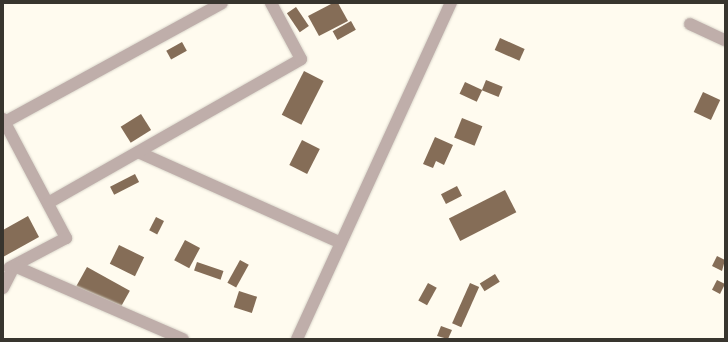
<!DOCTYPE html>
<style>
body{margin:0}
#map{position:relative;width:728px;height:342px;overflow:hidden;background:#fffbef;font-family:Roboto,sans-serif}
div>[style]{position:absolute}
.building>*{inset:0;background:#856d57;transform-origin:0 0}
.roads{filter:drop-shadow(0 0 1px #dbd7cc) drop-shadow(0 0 1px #dbd7cc)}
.minor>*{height:12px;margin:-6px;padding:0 6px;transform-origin:6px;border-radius:6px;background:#bfaeaa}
span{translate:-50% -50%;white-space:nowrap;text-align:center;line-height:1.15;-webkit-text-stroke:4px #fff;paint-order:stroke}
.frame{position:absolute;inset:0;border:4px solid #38352e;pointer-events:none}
</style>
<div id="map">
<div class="building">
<div style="clip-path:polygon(333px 3px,338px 3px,348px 21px,319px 36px,308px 16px)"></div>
<div style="left:296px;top:7px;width:23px;height:11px;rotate:56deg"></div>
<div style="left:351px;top:21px;width:10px;height:21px;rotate:61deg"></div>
<div style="left:500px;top:38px;width:27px;height:13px;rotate:24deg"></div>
<div style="left:182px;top:42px;width:10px;height:18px;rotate:61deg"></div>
<div style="left:304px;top:71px;width:22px;height:49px;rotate:27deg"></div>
<div style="left:486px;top:80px;width:18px;height:11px;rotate:22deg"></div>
<div style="left:465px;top:82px;width:19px;height:13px;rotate:25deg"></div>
<div style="left:703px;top:92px;width:19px;height:22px;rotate:25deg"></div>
<div style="left:141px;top:114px;width:19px;height:24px;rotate:58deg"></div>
<div style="left:462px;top:118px;width:22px;height:21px;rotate:22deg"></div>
<div style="clip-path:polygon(435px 137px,453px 145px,444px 165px,436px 161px,433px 168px,423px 164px)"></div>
<div style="left:302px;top:140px;width:20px;height:28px;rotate:27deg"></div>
<div style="left:135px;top:174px;width:9px;height:28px;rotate:63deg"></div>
<div style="left:457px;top:186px;width:11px;height:18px;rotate:63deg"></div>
<div style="left:505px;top:190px;width:25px;height:63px;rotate:63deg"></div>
<div style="clip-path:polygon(28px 216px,39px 237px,3px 257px,3px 230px)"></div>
<div style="left:156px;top:217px;width:9px;height:15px;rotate:27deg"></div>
<div style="left:185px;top:240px;width:17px;height:23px;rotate:28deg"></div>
<div style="left:119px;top:245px;width:28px;height:21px;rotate:26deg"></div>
<div style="clip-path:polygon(717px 256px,725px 260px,722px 271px,712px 266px)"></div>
<div style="left:240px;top:260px;width:10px;height:26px;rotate:29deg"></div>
<div style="left:197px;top:262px;width:28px;height:9px;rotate:19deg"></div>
<div style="left:87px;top:267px;width:49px;height:25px;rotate:29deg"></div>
<div style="left:495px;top:274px;width:9px;height:18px;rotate:58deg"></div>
<div style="left:717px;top:280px;width:9px;height:11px;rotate:27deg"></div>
<div style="left:428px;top:283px;width:10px;height:20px;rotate:29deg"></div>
<div style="left:470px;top:283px;width:10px;height:44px;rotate:24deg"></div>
<div style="left:239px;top:291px;width:19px;height:17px;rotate:18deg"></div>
<div style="clip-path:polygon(441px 326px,452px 330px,448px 339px,437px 336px)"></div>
</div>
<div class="roads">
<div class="minor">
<div style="left:690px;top:24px;width:38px;rotate:25deg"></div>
<div style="left:3px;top:119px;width:135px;rotate:62.1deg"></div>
<div style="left:66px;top:238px;width:64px;rotate:152.2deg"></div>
<div style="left:5px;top:122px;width:247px;rotate:-28.7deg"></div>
<div style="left:138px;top:152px;width:222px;rotate:24.1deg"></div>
<div style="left:48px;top:203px;width:291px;rotate:-29.6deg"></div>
<div style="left:301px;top:59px;width:64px;rotate:-118.2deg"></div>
<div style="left:3px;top:288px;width:25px;rotate:-63deg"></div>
<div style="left:14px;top:266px;width:184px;rotate:23.4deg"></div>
<div style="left:297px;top:339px;width:370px;rotate:-65.4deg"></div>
</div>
</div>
<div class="frame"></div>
</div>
